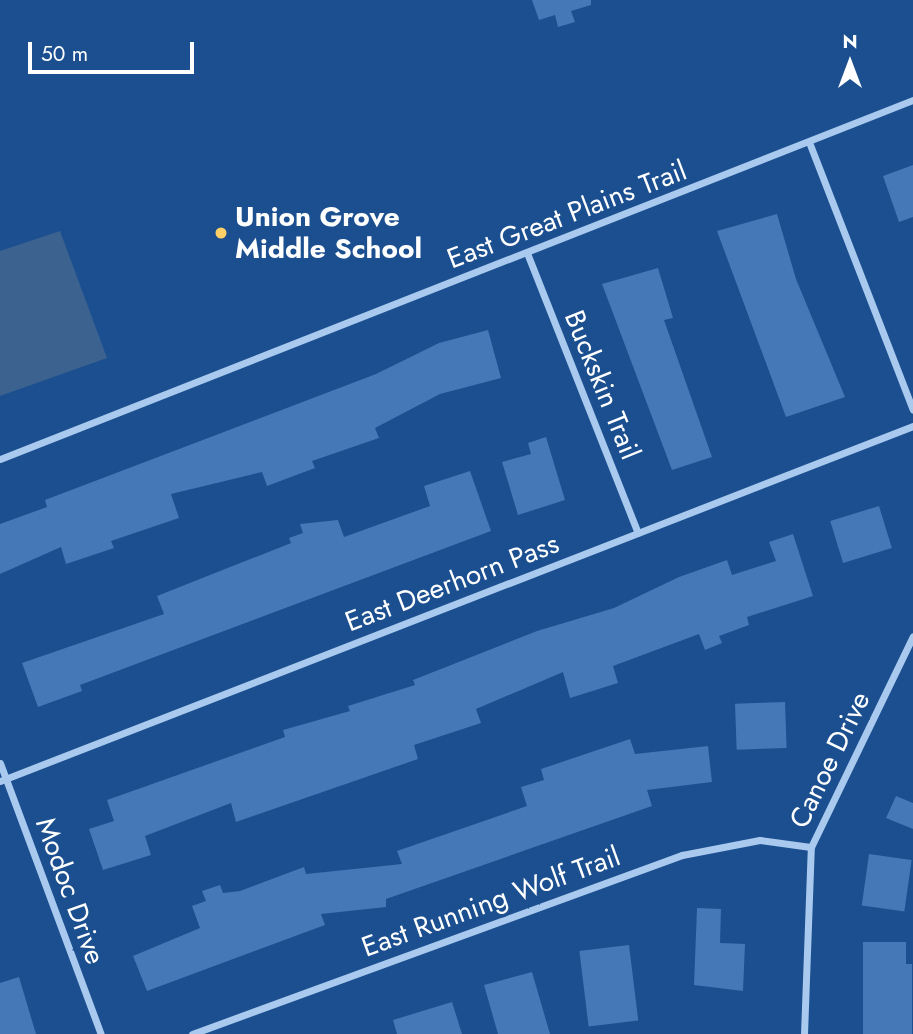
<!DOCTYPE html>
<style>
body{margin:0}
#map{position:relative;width:913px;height:1034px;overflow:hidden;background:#1b4f8f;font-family:Jost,sans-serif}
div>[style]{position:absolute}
.water>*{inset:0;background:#3c6290}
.building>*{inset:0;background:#4478b7;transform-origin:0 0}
.street>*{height:7px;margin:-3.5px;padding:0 3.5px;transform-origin:3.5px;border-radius:3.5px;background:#a9c9ee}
.dots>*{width:19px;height:19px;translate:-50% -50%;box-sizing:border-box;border:4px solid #1b4f8f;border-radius:50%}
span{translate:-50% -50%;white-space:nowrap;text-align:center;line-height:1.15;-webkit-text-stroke:7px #1b4f8f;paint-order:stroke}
.street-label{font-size:28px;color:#fff}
.poi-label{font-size:28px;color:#fff;font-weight:700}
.left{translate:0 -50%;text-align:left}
.north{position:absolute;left:815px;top:28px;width:70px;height:70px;-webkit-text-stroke:5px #1b4f8f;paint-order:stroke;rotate:0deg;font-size:19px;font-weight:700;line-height:28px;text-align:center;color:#fff}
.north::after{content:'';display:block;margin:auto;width:24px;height:32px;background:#fff;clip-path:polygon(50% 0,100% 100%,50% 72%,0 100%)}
.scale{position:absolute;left:28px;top:42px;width:166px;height:32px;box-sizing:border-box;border:4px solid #fff;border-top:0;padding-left:9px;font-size:21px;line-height:24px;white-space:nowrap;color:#fff;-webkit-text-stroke:5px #1b4f8f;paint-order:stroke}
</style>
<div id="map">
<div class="water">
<div style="clip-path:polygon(60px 231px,107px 358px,0 396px,0 251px)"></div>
</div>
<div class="building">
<div style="clip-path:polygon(532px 0,591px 0,591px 5px,571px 11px,575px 22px,558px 27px,555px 15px,539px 20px)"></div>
<div style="clip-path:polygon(913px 165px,913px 217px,899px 222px,883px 176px)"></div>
<div style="clip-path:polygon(777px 214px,796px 279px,845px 397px,786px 417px,717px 231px)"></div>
<div style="clip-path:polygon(658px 268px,673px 318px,664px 320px,712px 457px,672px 470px,602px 284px)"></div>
<div style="clip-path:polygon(488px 330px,501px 378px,440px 394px,375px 428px,379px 438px,312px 461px,315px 468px,267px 486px,262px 472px,171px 494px,179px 518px,111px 541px,114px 548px,66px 564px,61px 547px,0 574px,0 524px,47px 507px,45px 500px,376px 374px,439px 343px)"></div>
<div style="clip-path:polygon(546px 437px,565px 500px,518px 515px,502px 462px,531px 454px,528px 443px)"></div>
<div style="clip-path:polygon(470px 471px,491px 531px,80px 685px,82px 691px,38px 707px,22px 663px,164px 614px,157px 596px,291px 543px,289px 538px,303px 533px,300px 524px,338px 520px,344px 537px,430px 506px,424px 486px)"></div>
<div style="left:879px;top:506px;width:44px;height:51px;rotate:73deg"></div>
<div style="clip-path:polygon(793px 534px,813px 596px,747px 617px,749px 625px,719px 636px,722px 643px,705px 650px,699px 634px,613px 666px,618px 683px,570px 698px,563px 672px,476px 709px,481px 723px,414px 745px,418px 759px,236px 822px,231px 803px,145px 836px,151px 855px,103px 870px,89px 829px,114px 821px,107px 800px,285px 737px,283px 730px,350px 711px,348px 706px,415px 685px,413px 680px,537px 631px,614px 608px,679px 577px,727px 560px,732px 575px,776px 561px,769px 542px)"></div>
<div style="left:785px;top:702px;width:46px;height:50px;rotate:88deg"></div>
<div style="clip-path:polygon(630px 739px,635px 754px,708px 746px,712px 782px,647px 790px,652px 806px,386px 899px,386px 907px,321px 914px,325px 925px,147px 991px,133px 956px,200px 928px,192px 906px,206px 901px,202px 891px,220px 885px,223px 893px,240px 891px,304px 867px,306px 874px,402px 864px,397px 851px,527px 806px,521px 787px,544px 780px,541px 769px)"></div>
<div style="clip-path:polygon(896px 796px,913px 803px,913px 829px,886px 818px)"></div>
<div style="left:869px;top:854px;width:43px;height:52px;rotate:8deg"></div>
<div style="clip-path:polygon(697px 908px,721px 909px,720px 943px,745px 944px,743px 991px,694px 985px)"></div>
<div style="clip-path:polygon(863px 942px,906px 942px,906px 964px,912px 964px,912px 1034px,863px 1034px)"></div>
<div style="left:629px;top:945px;width:76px;height:50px;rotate:83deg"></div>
<div style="clip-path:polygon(532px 972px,550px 1034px,498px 1034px,484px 985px)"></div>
<div style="clip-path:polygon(19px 977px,36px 1034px,0 1034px,0 983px)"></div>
<div style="clip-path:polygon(452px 1002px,462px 1034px,397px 1034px,393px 1020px)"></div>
</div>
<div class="street">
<div style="left:809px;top:142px;width:287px;rotate:68.8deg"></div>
<div style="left:527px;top:253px;width:301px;rotate:68.4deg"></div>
<div style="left:0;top:459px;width:981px;rotate:-21.47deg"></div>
<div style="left:0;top:763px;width:289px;rotate:69.6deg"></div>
<div style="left:0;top:781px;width:980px;rotate:-21.25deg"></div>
<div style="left:192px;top:1034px;width:522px;rotate:-20.07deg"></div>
<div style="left:682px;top:855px;width:79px;rotate:-10.9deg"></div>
<div style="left:760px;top:840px;width:51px;rotate:7.8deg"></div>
<div style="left:804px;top:1034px;width:187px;rotate:-87.9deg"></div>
<div style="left:811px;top:847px;width:234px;rotate:-64.2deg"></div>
</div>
<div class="dots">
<div style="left:221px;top:233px;background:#ffd166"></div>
</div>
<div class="street-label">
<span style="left:567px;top:215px;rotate:-21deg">East Great Plains Trail</span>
<span style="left:602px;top:385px;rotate:68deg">Buckskin Trail</span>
<span style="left:452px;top:583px;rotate:-21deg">East Deerhorn Pass</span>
<span style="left:830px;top:760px;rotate:-64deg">Canoe Drive</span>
<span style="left:70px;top:891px;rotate:70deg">Modoc Drive</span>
<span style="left:491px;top:902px;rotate:-20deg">East Running Wolf Trail</span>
</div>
<div class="poi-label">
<span class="left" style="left:235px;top:233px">Union Grove<br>Middle School</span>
</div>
<div class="north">N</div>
<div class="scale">50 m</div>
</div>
